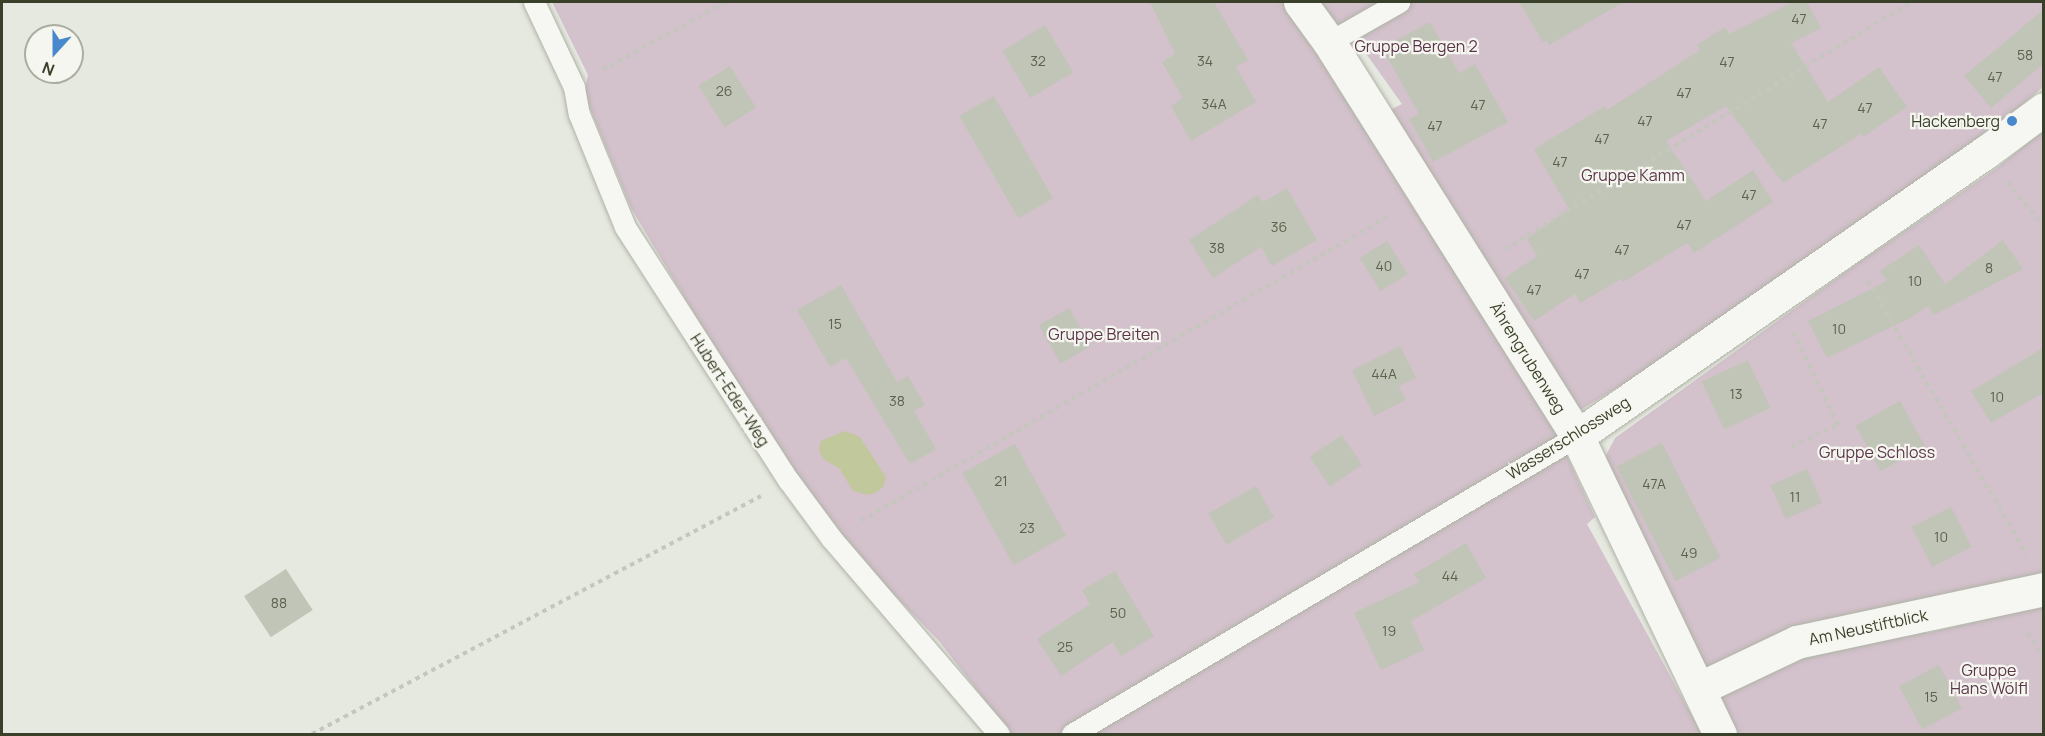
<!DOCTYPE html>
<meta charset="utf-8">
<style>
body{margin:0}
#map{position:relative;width:2045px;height:736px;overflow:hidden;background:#e6e9e0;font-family:Manrope,sans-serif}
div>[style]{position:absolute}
.green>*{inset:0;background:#d3c1cc}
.water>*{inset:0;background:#c1c89b}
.building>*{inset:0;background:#c1c5b7;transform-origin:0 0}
.path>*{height:4px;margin-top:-2px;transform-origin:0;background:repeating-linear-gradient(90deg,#c5c7be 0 4.5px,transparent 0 9px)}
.roads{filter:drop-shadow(0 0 2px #afb3a5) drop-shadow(0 0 2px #afb3a5)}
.lane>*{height:21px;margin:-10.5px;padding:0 10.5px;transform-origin:10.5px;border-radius:10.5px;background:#f6f7f3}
.street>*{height:33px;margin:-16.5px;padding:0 16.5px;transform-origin:16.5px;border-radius:16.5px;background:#f6f7f3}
.dots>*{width:16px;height:16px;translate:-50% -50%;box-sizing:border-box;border:3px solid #f5f6ef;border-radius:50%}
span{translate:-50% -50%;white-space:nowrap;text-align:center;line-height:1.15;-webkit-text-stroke:4.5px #f5f6ef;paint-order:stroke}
.number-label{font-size:14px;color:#5b614c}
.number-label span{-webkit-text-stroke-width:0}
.park-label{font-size:16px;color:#5b364a}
.poi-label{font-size:16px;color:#394029}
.right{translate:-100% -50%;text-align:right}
.street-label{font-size:16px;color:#394029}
.frame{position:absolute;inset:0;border:3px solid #394029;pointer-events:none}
.north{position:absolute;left:24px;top:24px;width:60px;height:60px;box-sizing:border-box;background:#f5f6ef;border:2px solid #aaada0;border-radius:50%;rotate:201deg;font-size:16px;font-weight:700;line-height:24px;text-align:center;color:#394029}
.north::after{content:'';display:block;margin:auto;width:21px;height:27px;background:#4789cc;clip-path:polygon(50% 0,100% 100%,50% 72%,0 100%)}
</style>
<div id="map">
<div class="green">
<div style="clip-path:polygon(552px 2px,1285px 2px,1550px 419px,1595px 517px,1587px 524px,1702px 734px,1011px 734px,939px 641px,838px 537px,767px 436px,631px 208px,584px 94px,588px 75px)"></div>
<div style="clip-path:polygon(1313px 2px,2043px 2px,2043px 87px,1977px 143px,1712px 331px,1577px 412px,1388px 111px,1402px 104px,1357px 41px,1346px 45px)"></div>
<div style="clip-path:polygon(2043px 130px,2043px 571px,2014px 585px,1929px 608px,1927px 633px,2043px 606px,2043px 734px,1732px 734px,1603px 461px,1615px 438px,1858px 263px,1997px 168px)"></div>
</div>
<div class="water">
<div style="clip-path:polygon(845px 431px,860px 437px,886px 477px,883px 487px,877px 492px,868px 495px,853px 491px,840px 469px,823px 459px,819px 449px,821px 441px)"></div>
</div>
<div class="building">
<div style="clip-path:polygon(1150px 2px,1214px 2px,1248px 60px,1236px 67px,1256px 102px,1191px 141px,1171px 106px,1183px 98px,1162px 62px,1175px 54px)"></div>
<div style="clip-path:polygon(1519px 2px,1624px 2px,1549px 45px,1546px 40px,1543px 42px)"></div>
<div style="clip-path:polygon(1793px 2px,1807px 2px,1821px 28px,1791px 43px,1828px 102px,1879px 67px,1907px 107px,1863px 137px,1861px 134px,1783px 183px,1726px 106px,1666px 141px,1706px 201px,1753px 170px,1773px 202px,1694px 253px,1687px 243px,1623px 282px,1621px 279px,1580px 303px,1575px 294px,1534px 321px,1505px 278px,1537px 256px,1527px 239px,1569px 209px,1534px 149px,1605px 106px,1607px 110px,1700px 50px,1697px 45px,1725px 27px,1729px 34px)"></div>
<div style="clip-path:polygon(2043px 10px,2043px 64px,1991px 108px,1964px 76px)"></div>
<div style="clip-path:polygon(1430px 22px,1459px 73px,1475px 64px,1508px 122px,1433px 162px,1409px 119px,1419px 114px,1382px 48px)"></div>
<div style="left:1045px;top:25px;width:55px;height:50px;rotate:59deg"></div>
<div style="left:730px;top:66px;width:49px;height:37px;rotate:58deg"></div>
<div style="left:994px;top:96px;width:118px;height:40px;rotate:60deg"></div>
<div style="clip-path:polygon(1287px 188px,1317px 240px,1272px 266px,1261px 247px,1213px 278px,1189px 240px,1258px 195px,1263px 202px)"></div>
<div style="clip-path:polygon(2003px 240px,2023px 269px,1934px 315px,1928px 306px,1912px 317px,1827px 358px,1808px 321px,1887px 281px,1880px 271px,1919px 245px,1945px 284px)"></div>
<div style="left:1387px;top:241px;width:39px;height:32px;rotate:58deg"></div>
<div style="clip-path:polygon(841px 285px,897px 382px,908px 376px,925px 405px,914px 411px,936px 449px,910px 464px,846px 358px,830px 367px,797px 310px)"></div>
<div style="left:1069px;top:308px;width:44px;height:35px;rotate:60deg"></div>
<div style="clip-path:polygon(1400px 346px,1416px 378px,1399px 386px,1406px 400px,1374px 416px,1352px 370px)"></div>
<div style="clip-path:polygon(2043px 348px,2043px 393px,1991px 423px,1971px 391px)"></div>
<div style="left:1748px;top:360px;width:53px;height:51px;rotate:65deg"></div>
<div style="left:1900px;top:401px;width:52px;height:51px;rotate:61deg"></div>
<div style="left:1342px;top:435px;width:36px;height:39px;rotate:56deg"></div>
<div style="left:1662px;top:443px;width:129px;height:51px;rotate:63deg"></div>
<div style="left:1015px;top:444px;width:105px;height:60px;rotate:61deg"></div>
<div style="left:1807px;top:469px;width:37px;height:40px;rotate:66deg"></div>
<div style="left:1256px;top:486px;width:36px;height:55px;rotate:60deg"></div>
<div style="left:1951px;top:507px;width:45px;height:44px;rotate:63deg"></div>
<div style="clip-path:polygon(1466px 543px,1486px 578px,1411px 621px,1424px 650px,1381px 670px,1354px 613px,1419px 582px,1414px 574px)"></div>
<div style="left:286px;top:569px;width:49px;height:50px;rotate:57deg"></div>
<div style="clip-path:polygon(1115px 571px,1154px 636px,1121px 656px,1113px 642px,1061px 676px,1037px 639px,1090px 604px,1082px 590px)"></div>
<div style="left:1939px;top:665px;width:49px;height:45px;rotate:62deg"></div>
</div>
<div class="path">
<div style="left:603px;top:70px;width:140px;rotate:-29.1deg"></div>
<div style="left:2008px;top:182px;width:58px;rotate:51.3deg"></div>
<div style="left:1505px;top:249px;width:476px;rotate:-31.3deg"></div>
<div style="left:1868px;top:281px;width:317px;rotate:59.9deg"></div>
<div style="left:1791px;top:447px;width:52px;rotate:-25.1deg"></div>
<div style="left:1838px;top:425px;width:102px;rotate:-115.6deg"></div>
<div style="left:861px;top:521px;width:613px;rotate:-30.03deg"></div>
<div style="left:2028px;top:633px;width:32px;rotate:60deg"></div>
<div style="left:312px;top:734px;width:508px;rotate:-27.93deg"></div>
</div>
<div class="roads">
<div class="lane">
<div style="left:534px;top:2px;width:94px;rotate:64.8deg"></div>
<div style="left:574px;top:87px;width:27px;rotate:80deg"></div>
<div style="left:579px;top:114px;width:122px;rotate:67.8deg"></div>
<div style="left:625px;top:227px;width:302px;rotate:57.2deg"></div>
<div style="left:789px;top:481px;width:71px;rotate:53.6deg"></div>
<div style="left:831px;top:538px;width:258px;rotate:49.4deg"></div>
<div style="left:1329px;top:42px;width:81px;rotate:-29.7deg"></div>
<div style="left:1072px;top:734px;width:586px;rotate:-30.54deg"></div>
</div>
<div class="street">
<div style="left:1300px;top:2px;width:49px;rotate:54.1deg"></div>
<div style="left:1329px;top:42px;width:466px;rotate:57.8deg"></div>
<div style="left:1577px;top:436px;width:331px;rotate:64.4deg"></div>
<div style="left:1577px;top:436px;width:498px;rotate:-34.8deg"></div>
<div style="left:1986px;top:152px;width:72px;rotate:-36.6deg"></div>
<div style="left:1700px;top:688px;width:107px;rotate:-25.4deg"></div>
<div style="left:1797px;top:642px;width:253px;rotate:-12.1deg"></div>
</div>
</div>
<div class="dots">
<div style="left:2012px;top:121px;background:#4789cc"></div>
</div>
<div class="number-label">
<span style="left:1799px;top:19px">47</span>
<span style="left:2025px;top:55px">58</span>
<span style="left:1038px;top:61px">32</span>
<span style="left:1205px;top:61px">34</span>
<span style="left:1727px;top:62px">47</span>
<span style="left:1995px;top:77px">47</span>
<span style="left:724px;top:91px">26</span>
<span style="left:1684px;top:93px">47</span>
<span style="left:1214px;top:104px">34A</span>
<span style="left:1478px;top:105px">47</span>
<span style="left:1865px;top:108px">47</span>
<span style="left:1645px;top:121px">47</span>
<span style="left:1820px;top:124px">47</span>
<span style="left:1435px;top:126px">47</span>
<span style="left:1602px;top:139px">47</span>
<span style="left:1560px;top:162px">47</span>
<span style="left:1749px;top:195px">47</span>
<span style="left:1684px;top:225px">47</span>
<span style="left:1279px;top:227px">36</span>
<span style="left:1217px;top:248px">38</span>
<span style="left:1622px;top:250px">47</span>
<span style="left:1384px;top:266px">40</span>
<span style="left:1989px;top:268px">8</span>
<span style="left:1582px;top:274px">47</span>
<span style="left:1915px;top:281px">10</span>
<span style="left:1534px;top:290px">47</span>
<span style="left:835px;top:324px">15</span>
<span style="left:1839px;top:329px">10</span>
<span style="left:1384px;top:374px">44A</span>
<span style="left:1736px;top:394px">13</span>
<span style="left:1997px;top:397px">10</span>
<span style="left:897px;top:401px">38</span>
<span style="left:1001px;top:481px">21</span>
<span style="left:1654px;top:484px">47A</span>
<span style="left:1795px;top:497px">11</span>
<span style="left:1027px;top:528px">23</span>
<span style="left:1941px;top:537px">10</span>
<span style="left:1689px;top:553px">49</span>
<span style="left:1450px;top:576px">44</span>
<span style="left:279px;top:603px">88</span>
<span style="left:1118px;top:613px">50</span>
<span style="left:1389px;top:631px">19</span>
<span style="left:1065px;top:647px">25</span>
<span style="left:1931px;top:697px">15</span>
</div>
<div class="park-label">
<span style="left:1416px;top:46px">Gruppe Bergen 2</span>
<span style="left:1633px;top:175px">Gruppe Kamm</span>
<span style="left:1104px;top:334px">Gruppe Breiten</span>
<span style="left:1877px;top:452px">Gruppe Schloss</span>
<span style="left:1989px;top:679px">Gruppe<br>Hans Wölfl</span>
</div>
<div class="poi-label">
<span class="right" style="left:2000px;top:121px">Hackenberg</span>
</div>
<div class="street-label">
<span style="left:1528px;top:358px;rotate:58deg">Ährengrubenweg</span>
<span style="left:730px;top:390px;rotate:57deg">Hubert-Eder-Weg</span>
<span style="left:1568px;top:438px;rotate:-32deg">Wasserschlossweg</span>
<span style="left:1868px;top:627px;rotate:-12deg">Am Neustiftblick</span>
</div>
<div class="frame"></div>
<div class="north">N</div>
</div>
